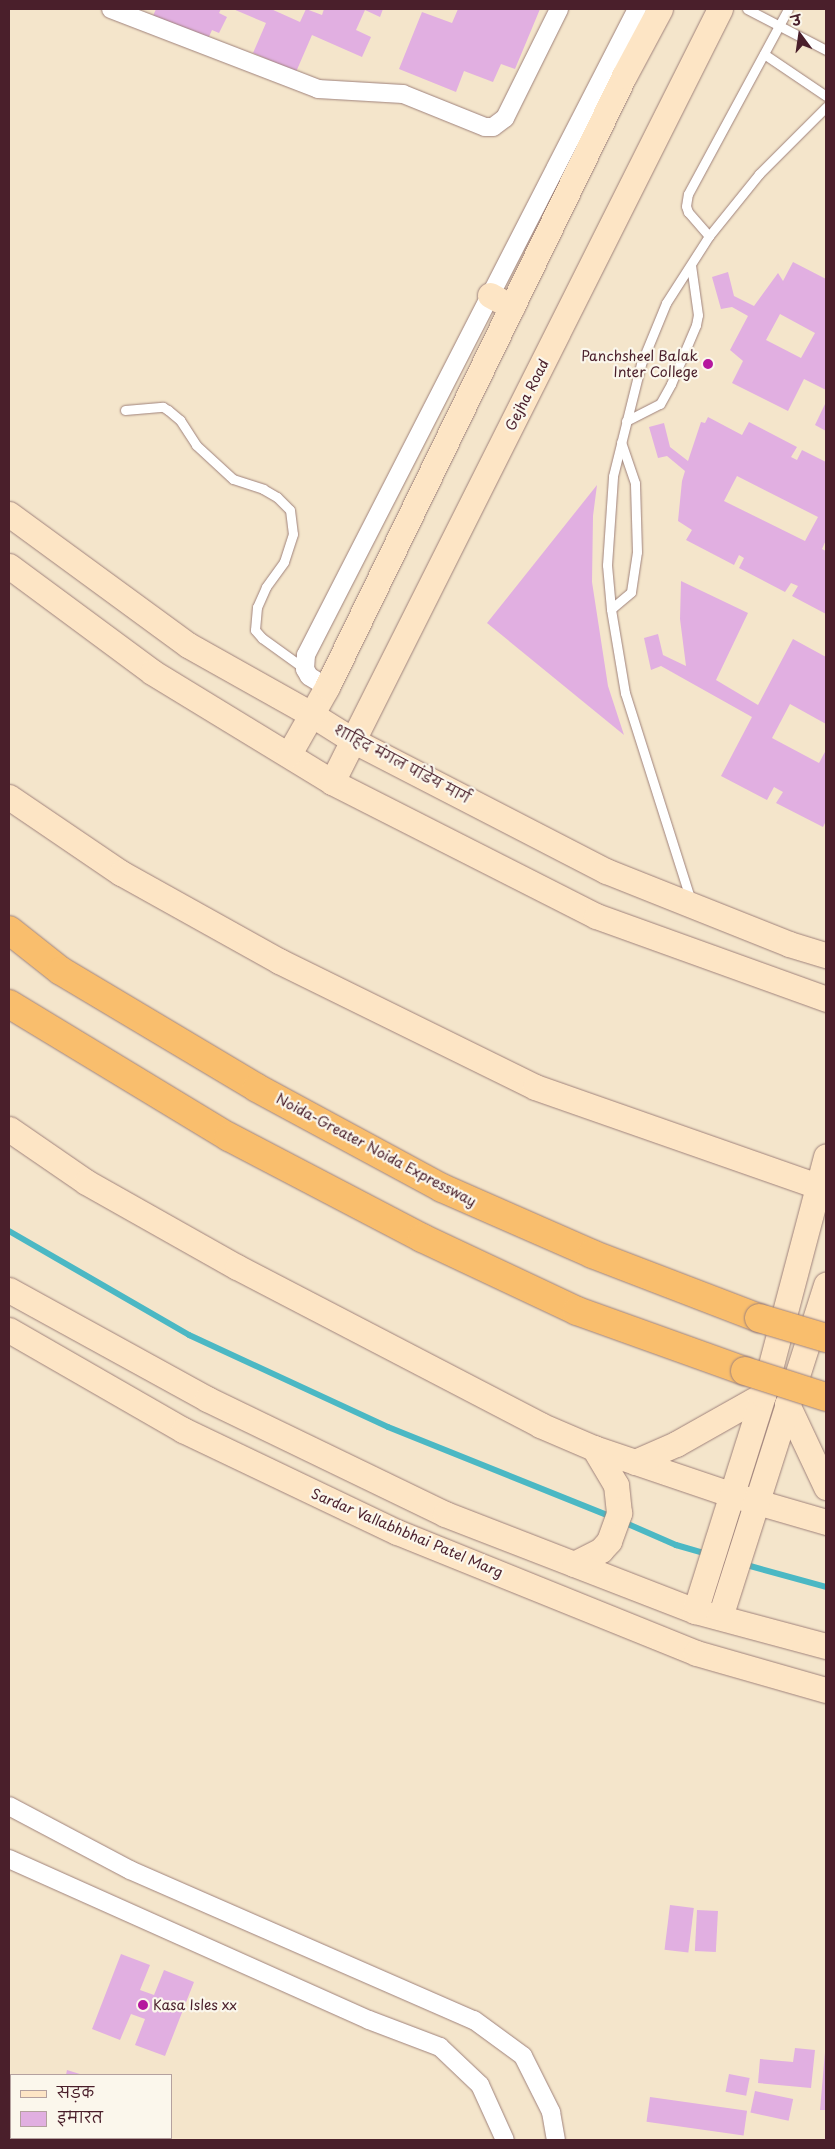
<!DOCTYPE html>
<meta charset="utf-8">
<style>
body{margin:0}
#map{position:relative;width:835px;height:2149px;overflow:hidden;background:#f4e5cb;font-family:"Playpen Sans","Playpen Sans Deva",sans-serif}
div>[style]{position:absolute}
.stream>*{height:6px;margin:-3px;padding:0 3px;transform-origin:3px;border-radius:3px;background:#4bb8c4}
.building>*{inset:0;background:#e1afe1;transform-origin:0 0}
.roads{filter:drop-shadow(0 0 1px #9f827b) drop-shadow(0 0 1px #9f827b)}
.lane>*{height:9px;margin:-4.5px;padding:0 4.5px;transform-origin:4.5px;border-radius:4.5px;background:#fff}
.street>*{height:18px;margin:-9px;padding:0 9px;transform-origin:9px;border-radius:9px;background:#fff}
.secondary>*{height:25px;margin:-12.5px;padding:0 12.5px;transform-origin:12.5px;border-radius:12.5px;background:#fde5c5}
.highway>*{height:28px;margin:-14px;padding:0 14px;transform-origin:14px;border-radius:14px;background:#f9be6d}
.bridges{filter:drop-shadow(0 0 1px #9f827b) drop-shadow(0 0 1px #9f827b)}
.highway-bridge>*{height:28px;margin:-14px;padding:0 14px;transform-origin:14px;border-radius:14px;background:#f9be6d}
.dots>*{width:14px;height:14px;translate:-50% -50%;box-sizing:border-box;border:2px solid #fbf7ec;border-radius:50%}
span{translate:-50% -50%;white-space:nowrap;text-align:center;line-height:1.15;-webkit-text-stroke:4.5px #fbf7ec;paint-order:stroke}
.poi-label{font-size:14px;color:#4a1f2b}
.right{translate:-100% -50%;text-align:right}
.left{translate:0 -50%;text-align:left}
.street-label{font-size:14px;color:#4a1f2b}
.frame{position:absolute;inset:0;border:10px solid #4a1f2b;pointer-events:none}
.legend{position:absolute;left:10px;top:2074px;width:162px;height:65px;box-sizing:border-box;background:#fbf7ec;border:1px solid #b4a19f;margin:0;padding:6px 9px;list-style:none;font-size:15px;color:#4a1f2b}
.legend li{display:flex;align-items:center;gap:10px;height:25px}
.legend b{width:25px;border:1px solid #b4a19f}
.north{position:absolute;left:775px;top:10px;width:50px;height:50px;-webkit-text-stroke:4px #fbf7ec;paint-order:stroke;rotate:346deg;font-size:14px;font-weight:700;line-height:20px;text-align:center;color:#4a1f2b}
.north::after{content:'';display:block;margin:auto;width:18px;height:22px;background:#4a1f2b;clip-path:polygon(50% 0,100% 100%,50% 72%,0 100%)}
</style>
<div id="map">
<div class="stream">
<div style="left:9px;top:1231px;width:208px;rotate:30deg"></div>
<div style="left:189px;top:1335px;width:219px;rotate:24.8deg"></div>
<div style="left:388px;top:1427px;width:241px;rotate:21.9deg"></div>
<div style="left:621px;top:1521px;width:60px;rotate:23.6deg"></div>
<div style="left:676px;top:1545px;width:32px;rotate:16deg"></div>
<div style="left:743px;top:1564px;width:86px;rotate:15.5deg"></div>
</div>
<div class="building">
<div style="clip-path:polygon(156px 9px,221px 9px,219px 13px,227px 17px,219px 33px,212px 30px,208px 39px,153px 16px)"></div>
<div style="clip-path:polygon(233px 9px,271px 9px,300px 22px,306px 9px,322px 15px,324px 9px,383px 9px,380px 17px,365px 10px,356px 30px,371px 37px,362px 57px,312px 35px,296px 72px,253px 53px,266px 23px)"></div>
<div style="clip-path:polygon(458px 9px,540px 9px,515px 69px,501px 64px,493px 82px,464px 71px,456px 92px,399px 69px,422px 12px,452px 23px)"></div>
<div style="clip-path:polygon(evenodd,793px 262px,826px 279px,826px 390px,804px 379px,788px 411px,732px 383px,743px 361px,730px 350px,748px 316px,732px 307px,721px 309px,712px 277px,728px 272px,734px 296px,754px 306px,778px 273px,783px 281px,793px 262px,780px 314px,815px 333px,801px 358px,766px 340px,780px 314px)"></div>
<div style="clip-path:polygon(826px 402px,826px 431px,815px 425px)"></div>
<div style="clip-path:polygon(evenodd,708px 417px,742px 435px,749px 422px,797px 447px,791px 457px,797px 460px,802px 450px,826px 462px,826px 540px,822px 549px,826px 551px,826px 614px,792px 596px,798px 586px,791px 583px,785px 592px,739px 568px,744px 558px,739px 555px,734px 565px,686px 540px,692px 530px,678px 521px,682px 481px,685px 471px,667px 456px,658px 458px,649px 427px,664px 423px,670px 447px,688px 461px,701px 422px,705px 423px,708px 417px,737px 476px,818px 517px,805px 541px,724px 501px,737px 476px)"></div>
<div style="clip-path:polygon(597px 485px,593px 516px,592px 582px,608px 686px,624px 735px,487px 623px)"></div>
<div style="clip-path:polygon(681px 581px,748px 613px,716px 680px,758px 705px,793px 639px,826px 657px,826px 724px,790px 704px,772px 738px,819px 763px,826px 750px,826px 821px,823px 827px,776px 803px,783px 792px,774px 787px,767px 800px,721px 776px,752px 717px,661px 666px,651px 670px,644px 638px,658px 634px,663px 655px,686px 666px,680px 619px)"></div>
<div style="left:670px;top:1905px;width:24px;height:45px;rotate:7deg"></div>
<div style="left:697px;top:1910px;width:21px;height:41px;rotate:3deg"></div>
<div style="clip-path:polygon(121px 1954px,150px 1965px,140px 1990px,154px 1995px,164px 1970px,194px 1982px,165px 2056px,135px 2045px,145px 2019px,131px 2014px,120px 2040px,92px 2029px)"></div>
<div style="clip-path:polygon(795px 2048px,815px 2050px,811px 2088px,758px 2083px,760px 2059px,793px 2062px)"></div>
<div style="clip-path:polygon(825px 2052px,826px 2052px,826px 2110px,820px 2110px)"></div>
<div style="clip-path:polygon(67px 2070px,83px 2075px,66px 2075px)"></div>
<div style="left:729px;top:2074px;width:21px;height:18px;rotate:11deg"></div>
<div style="left:755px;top:2091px;width:39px;height:22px;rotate:12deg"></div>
<div style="left:650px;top:2097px;width:98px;height:25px;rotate:8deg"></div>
<div style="left:49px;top:2138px;width:95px;height:2px"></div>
</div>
<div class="roads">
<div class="lane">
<div style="left:747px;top:9px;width:89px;rotate:27.4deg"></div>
<div style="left:764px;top:54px;width:75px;rotate:34.1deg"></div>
<div style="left:709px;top:236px;width:32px;rotate:-131deg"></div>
<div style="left:688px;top:212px;width:6px;rotate:-108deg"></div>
<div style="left:686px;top:206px;width:12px;rotate:-81deg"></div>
<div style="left:688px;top:194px;width:210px;rotate:-61.6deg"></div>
<div style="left:125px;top:410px;width:38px;rotate:-5deg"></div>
<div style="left:163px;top:407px;width:6px;rotate:31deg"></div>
<div style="left:168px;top:410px;width:16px;rotate:40deg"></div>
<div style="left:180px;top:420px;width:30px;rotate:57deg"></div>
<div style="left:196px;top:445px;width:50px;rotate:42.6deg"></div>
<div style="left:233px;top:479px;width:32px;rotate:18deg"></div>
<div style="left:263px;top:489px;width:16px;rotate:30deg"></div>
<div style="left:277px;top:497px;width:18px;rotate:45deg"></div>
<div style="left:290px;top:510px;width:24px;rotate:83deg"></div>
<div style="left:293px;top:534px;width:29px;rotate:108deg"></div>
<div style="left:284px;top:562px;width:31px;rotate:126deg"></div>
<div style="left:266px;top:587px;width:22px;rotate:114deg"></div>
<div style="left:257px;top:607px;width:23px;rotate:95deg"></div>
<div style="left:255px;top:630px;width:11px;rotate:49deg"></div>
<div style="left:262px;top:638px;width:53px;rotate:35.8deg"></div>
<div style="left:626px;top:421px;width:38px;rotate:-27deg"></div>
<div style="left:660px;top:404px;width:23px;rotate:-61deg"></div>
<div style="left:671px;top:384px;width:64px;rotate:-67deg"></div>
<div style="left:696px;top:325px;width:10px;rotate:-79deg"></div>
<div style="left:698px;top:315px;width:50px;rotate:-98deg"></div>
<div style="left:611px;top:609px;width:26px;rotate:-40deg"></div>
<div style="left:631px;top:592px;width:40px;rotate:-81.5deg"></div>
<div style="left:637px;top:552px;width:69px;rotate:-91.7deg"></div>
<div style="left:635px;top:483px;width:43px;rotate:-108.9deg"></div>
<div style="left:691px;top:901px;width:218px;rotate:-107.6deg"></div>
<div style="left:625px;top:693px;width:85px;rotate:-99.5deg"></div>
<div style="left:611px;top:609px;width:44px;rotate:-95.2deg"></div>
<div style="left:607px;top:565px;width:89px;rotate:-86.1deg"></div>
<div style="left:613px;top:476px;width:115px;rotate:-76deg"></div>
<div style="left:641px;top:364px;width:66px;rotate:-67.7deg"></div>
<div style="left:666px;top:303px;width:80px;rotate:-57.3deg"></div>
<div style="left:709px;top:236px;width:80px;rotate:-51.1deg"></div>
<div style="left:759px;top:174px;width:95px;rotate:-45deg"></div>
</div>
<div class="street">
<div style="left:111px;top:9px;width:222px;rotate:21.1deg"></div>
<div style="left:318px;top:89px;width:85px;rotate:3.4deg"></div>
<div style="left:403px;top:94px;width:88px;rotate:21.9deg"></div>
<div style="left:485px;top:127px;width:8px"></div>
<div style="left:493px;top:127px;width:15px;rotate:-37deg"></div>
<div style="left:505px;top:118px;width:122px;rotate:-63.6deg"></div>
<div style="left:327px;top:687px;width:21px;rotate:-149deg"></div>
<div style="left:309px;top:676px;width:8px;rotate:-120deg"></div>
<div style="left:305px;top:669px;width:14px;rotate:-86deg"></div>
<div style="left:306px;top:655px;width:726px;rotate:-62.87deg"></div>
<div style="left:9px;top:1806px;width:137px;rotate:27.9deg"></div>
<div style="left:130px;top:1870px;width:375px;rotate:23.6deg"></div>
<div style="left:474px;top:2020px;width:61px;rotate:36.3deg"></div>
<div style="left:523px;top:2056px;width:63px;rotate:63.4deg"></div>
<div style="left:551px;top:2112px;width:28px;rotate:80deg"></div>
<div style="left:9px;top:1859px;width:394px;rotate:24.1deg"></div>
<div style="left:369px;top:2020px;width:76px;rotate:20.8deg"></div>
<div style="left:440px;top:2047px;width:55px;rotate:43.5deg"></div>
<div style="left:480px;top:2085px;width:60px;rotate:65.6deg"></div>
</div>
<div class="secondary">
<div style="left:490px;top:295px;width:25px;rotate:29deg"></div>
<div style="left:9px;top:514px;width:222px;rotate:36.2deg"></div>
<div style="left:188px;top:645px;width:141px;rotate:29.3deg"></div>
<div style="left:311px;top:714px;width:51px;rotate:32.1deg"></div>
<div style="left:354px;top:741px;width:284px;rotate:27.3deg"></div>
<div style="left:606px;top:871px;width:197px;rotate:21.7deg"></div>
<div style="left:789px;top:944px;width:39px;rotate:17deg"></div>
<div style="left:9px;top:566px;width:178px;rotate:36.5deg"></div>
<div style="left:152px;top:672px;width:211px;rotate:31.4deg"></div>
<div style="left:332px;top:782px;width:296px;rotate:26.9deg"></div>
<div style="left:596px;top:916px;width:245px;rotate:19.8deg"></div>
<div style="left:289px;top:754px;width:77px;rotate:-60.4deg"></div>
<div style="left:327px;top:687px;width:679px;rotate:-64.08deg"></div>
<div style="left:624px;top:76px;width:76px;rotate:-61.8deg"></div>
<div style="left:332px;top:782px;width:865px;rotate:-63.35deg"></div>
<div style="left:9px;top:797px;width:135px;rotate:34.2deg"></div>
<div style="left:121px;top:873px;width:181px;rotate:29.1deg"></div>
<div style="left:279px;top:961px;width:285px;rotate:26.2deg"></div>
<div style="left:535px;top:1087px;width:299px;rotate:19.3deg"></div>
<div style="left:9px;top:1129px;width:93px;rotate:34.5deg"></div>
<div style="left:86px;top:1182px;width:173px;rotate:29.4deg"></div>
<div style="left:237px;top:1267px;width:342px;rotate:27.5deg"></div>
<div style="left:540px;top:1425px;width:59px;rotate:23.1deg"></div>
<div style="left:594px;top:1448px;width:147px;rotate:18.7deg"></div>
<div style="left:733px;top:1495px;width:97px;rotate:16.2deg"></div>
<div style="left:9px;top:1290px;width:226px;rotate:28.8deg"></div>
<div style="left:207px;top:1399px;width:264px;rotate:25.8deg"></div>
<div style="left:445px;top:1514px;width:268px;rotate:21.2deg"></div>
<div style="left:695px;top:1611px;width:136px;rotate:15deg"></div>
<div style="left:9px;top:1330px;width:201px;rotate:29.9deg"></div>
<div style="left:183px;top:1430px;width:237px;rotate:25.5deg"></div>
<div style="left:397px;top:1532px;width:323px;rotate:22deg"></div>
<div style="left:696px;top:1653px;width:135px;rotate:15.9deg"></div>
<div style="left:787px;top:1404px;width:92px;rotate:64.8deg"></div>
<div style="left:635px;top:1462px;width:45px;rotate:-23.7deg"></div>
<div style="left:676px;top:1444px;width:100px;rotate:-29.4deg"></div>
<div style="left:574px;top:1564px;width:30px;rotate:-27deg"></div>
<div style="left:601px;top:1550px;width:12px;rotate:-48deg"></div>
<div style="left:609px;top:1541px;width:30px;rotate:-70deg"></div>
<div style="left:619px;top:1513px;width:28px;rotate:-96deg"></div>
<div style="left:616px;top:1485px;width:43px;rotate:-120.7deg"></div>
<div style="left:695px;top:1611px;width:226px;rotate:-72.5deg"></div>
<div style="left:763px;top:1395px;width:247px;rotate:-75.2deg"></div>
<div style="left:720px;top:1617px;width:349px;rotate:-72.3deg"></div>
</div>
<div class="highway">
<div style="left:9px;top:930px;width:66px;rotate:38.3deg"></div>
<div style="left:61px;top:971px;width:228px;rotate:30.8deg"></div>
<div style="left:257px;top:1088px;width:210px;rotate:28.4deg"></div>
<div style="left:442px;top:1188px;width:164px;rotate:23.7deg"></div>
<div style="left:592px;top:1254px;width:179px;rotate:21deg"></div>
<div style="left:9px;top:1004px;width:257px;rotate:31.2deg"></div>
<div style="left:229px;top:1137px;width:218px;rotate:27.6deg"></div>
<div style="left:422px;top:1238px;width:171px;rotate:25.2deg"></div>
<div style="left:577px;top:1311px;width:178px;rotate:19.7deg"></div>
</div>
</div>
<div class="bridges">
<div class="highway-bridge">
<div style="left:759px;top:1318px;width:70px;rotate:16.6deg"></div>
<div style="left:745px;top:1371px;width:85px;rotate:17.8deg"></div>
</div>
</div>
<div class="dots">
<div style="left:708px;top:364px;background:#b5179e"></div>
<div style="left:143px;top:2005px;background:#b5179e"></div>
</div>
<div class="poi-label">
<span class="right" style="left:698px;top:364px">Panchsheel Balak<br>Inter College</span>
<span class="left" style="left:153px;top:2005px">Kasa Isles xx</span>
</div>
<div class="street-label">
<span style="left:527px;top:395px;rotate:-63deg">Gejha Road</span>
<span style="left:402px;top:764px;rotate:28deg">शाहिद मंगल पांडेय मार्ग</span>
<span style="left:376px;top:1150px;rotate:28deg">Noida-Greater Noida Expressway</span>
<span style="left:407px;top:1533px;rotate:23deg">Sardar Vallabhbhai Patel Marg</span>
</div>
<div class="frame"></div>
<ul class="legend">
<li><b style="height:6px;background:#fde5c5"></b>सड़क</li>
<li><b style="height:14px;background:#e1afe1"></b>इमारत</li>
</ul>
<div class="north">उ</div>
</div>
